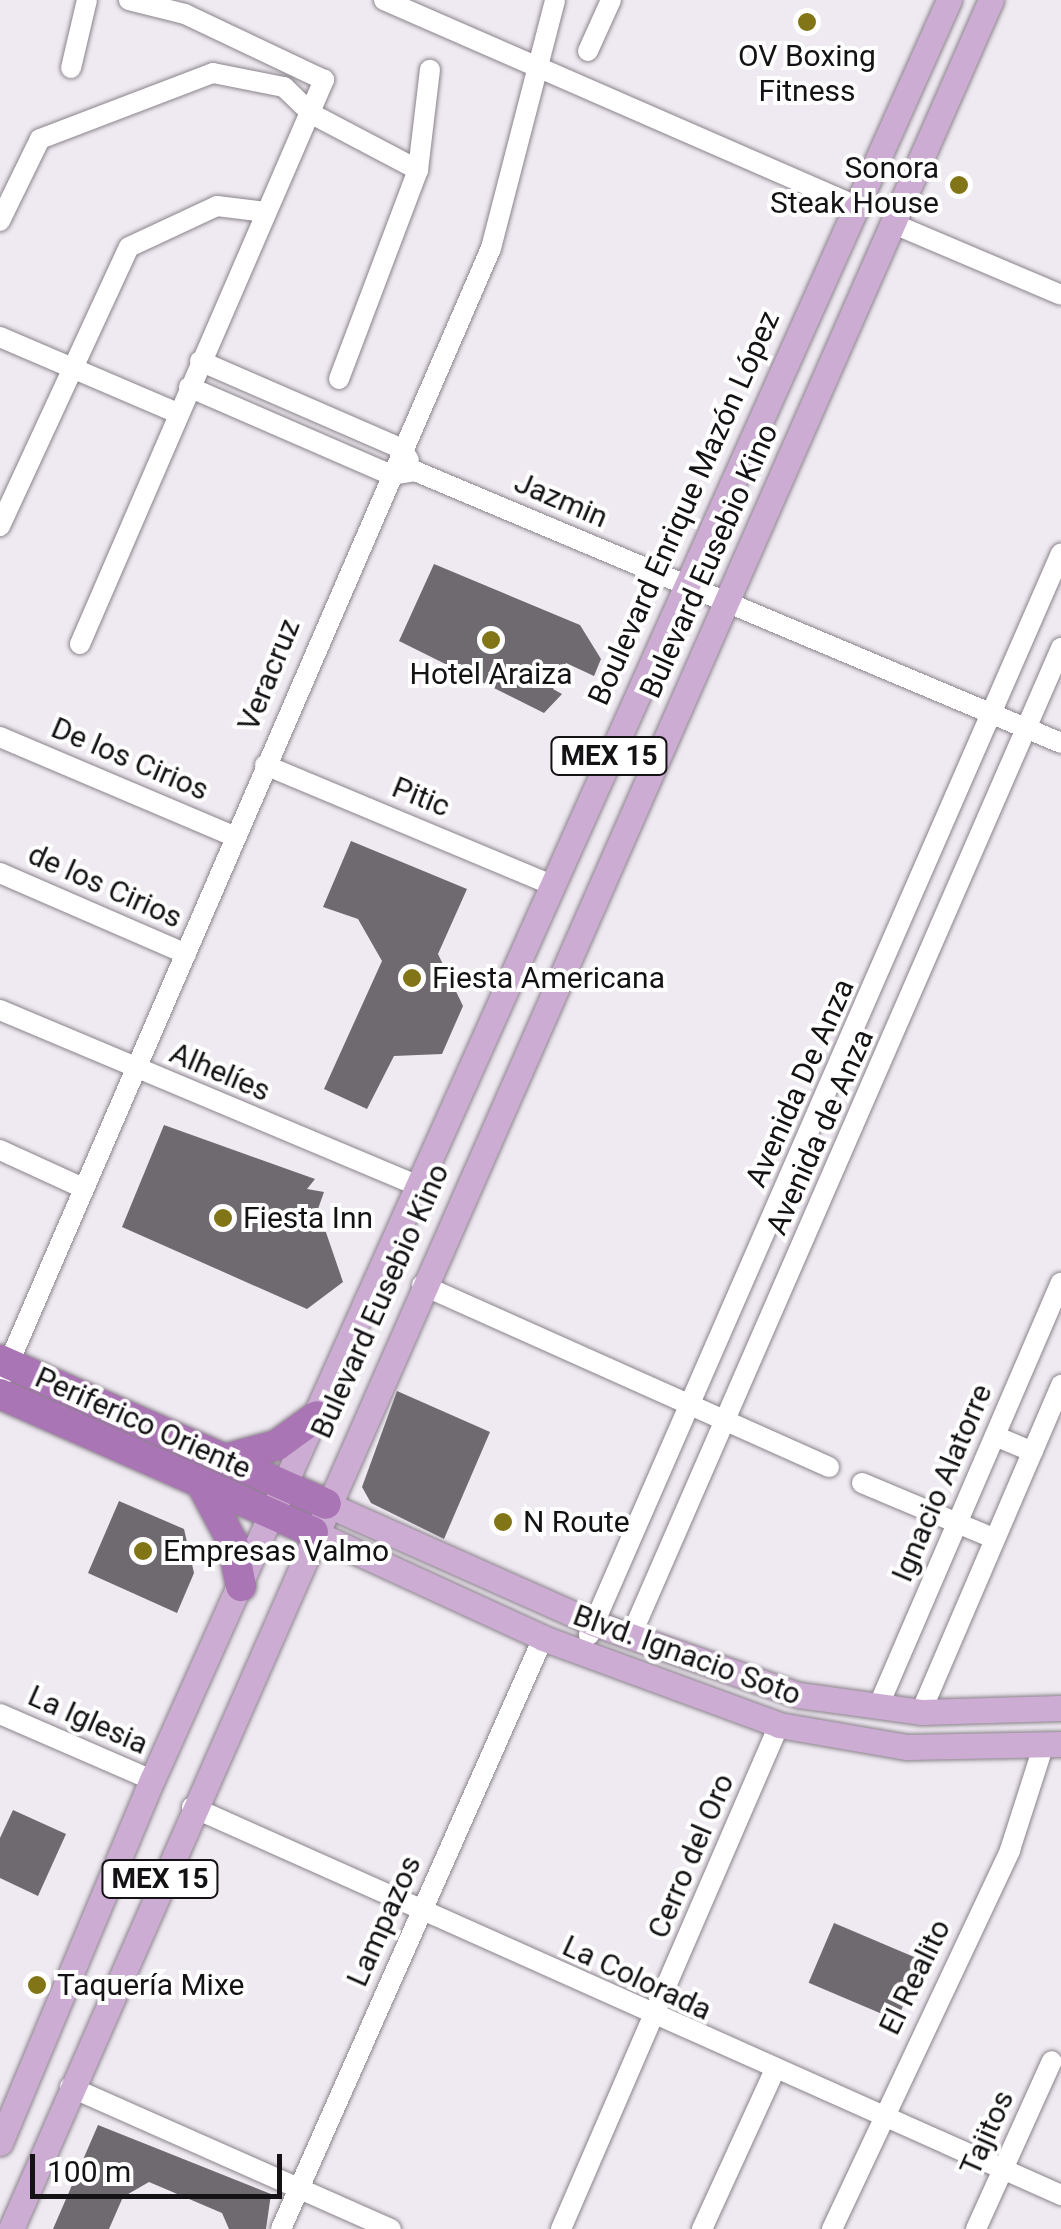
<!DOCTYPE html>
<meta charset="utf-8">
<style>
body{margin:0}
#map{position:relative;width:1061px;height:2229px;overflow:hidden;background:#efe9f1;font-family:Roboto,sans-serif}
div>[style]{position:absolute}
.building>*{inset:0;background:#6f6970;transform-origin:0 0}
.roads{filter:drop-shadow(0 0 2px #8a838b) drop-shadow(0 0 2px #8a838b)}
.minor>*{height:20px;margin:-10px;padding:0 10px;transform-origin:10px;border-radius:10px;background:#fff}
.major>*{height:25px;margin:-12.5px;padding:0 12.5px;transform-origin:12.5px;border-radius:12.5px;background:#ccacd2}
.highway>*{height:30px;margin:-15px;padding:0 15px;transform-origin:15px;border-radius:15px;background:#aa75b4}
.dots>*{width:28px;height:28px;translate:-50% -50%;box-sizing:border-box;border:5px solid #fff;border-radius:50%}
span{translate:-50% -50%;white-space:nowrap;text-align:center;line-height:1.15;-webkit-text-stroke:8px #fff;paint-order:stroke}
.shield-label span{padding:2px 8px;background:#fff;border:2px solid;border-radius:8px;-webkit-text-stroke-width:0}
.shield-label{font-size:28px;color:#141215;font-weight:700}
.poi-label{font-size:30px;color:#141215}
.right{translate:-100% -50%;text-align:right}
.left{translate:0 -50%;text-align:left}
.street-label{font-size:30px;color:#141215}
.scale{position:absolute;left:30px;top:2154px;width:252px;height:45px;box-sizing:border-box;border:5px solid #141215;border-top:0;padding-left:12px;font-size:30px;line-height:35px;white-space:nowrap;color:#141215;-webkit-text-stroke:8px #fff;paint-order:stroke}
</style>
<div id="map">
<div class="building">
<div style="clip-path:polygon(434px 564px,580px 625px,601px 659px,594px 676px,566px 663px,553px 689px,562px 694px,544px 713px,399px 641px)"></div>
<div style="clip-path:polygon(351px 841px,467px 889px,438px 954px,463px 1006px,442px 1054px,394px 1056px,367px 1109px,324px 1089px,382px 961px,358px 919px,323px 907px)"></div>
<div style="clip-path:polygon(164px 1125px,315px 1179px,307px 1189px,324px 1192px,318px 1209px,343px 1282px,307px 1309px,122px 1227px)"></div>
<div style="clip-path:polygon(397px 1391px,490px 1432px,444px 1539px,371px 1503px,362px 1487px)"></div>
<div style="clip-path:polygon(119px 1501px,184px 1529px,194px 1573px,177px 1613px,88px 1573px)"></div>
<div style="clip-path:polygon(13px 1810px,66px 1834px,38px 1896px,0 1878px,0 1838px)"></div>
<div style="left:834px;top:1923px;width:96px;height:65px;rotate:23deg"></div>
<div style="clip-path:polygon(98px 2125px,271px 2194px,266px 2229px,229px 2229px,222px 2213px,149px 2182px,123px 2197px,109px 2229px,53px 2229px)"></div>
</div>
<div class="roads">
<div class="minor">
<div style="left:384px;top:0;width:515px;rotate:23.58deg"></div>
<div style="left:588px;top:51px;width:56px;rotate:-65.7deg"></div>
<div style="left:71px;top:68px;width:70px;rotate:-76.8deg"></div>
<div style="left:0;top:221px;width:91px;rotate:-64deg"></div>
<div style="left:40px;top:139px;width:185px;rotate:-20.9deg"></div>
<div style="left:213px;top:73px;width:72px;rotate:11.2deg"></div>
<div style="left:284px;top:87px;width:39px;rotate:44deg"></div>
<div style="left:312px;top:114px;width:120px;rotate:27.8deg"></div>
<div style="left:894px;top:224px;width:181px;rotate:23deg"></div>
<div style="left:0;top:337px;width:193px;rotate:23.2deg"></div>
<div style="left:200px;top:361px;width:220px;rotate:23.5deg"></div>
<div style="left:402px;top:449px;width:13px;rotate:58deg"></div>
<div style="left:339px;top:379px;width:223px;rotate:-69.3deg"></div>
<div style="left:418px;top:170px;width:101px;rotate:-83.2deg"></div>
<div style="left:189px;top:387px;width:220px;rotate:23.5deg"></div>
<div style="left:391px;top:475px;width:24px;rotate:-9deg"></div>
<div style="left:415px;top:471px;width:701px;rotate:22.83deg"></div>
<div style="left:0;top:526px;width:307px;rotate:-65.2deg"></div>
<div style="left:129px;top:247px;width:97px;rotate:-25deg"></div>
<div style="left:217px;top:206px;width:49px;rotate:7deg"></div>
<div style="left:80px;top:644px;width:615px;rotate:-66.61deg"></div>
<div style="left:324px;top:80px;width:154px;rotate:-154.6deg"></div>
<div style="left:185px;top:14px;width:58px;rotate:-166deg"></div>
<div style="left:0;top:737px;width:256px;rotate:23deg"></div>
<div style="left:265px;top:765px;width:313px;rotate:22.7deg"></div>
<div style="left:0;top:873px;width:203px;rotate:23.5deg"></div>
<div style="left:0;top:1010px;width:454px;rotate:22.8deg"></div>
<div style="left:0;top:1150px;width:91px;rotate:24.6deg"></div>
<div style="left:422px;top:1285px;width:446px;rotate:24.1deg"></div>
<div style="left:4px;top:1374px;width:1227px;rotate:-66.61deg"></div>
<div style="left:491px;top:248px;width:256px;rotate:-75.5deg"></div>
<div style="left:995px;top:1436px;width:41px;rotate:22.8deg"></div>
<div style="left:862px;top:1483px;width:144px;rotate:22.8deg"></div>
<div style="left:589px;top:1635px;width:1180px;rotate:-66.43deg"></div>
<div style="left:630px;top:1638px;width:1080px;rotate:-66.47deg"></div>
<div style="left:878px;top:1707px;width:462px;rotate:-66.7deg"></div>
<div style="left:921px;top:1712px;width:356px;rotate:-66.8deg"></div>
<div style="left:0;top:1714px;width:166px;rotate:23.5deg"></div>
<div style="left:192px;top:1807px;width:952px;rotate:24.06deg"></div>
<div style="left:70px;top:2087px;width:351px;rotate:23.9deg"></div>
<div style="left:281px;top:2229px;width:646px;rotate:-66.09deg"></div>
<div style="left:561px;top:2229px;width:549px;rotate:-66.61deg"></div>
<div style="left:702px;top:2229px;width:170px;rotate:-65.4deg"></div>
<div style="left:832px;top:2229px;width:419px;rotate:-64.8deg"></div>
<div style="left:1010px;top:1850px;width:108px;rotate:-72.2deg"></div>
<div style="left:976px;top:2229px;width:184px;rotate:-65.7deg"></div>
</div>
<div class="major">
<div style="left:326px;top:1504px;width:292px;rotate:24deg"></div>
<div style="left:593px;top:1623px;width:218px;rotate:19.3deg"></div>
<div style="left:799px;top:1695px;width:123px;rotate:7.9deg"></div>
<div style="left:921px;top:1712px;width:140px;rotate:-1.6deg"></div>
<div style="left:313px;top:1532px;width:253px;rotate:24.7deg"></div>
<div style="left:543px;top:1638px;width:252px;rotate:20.2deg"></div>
<div style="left:779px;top:1725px;width:130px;rotate:9.8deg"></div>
<div style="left:907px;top:1747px;width:154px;rotate:-1.1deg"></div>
<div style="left:0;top:2143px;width:394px;rotate:-67.3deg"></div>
<div style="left:152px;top:1780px;width:1950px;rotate:-65.88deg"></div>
<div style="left:11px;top:2229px;width:2435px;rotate:-66.27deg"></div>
</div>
<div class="highway">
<div style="left:0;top:1360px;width:356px;rotate:23.8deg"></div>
<div style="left:0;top:1394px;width:342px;rotate:23.8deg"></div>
<div style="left:225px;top:1459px;width:54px;rotate:-15.1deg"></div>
<div style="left:277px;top:1445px;width:49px;rotate:-35.9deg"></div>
<div style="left:201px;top:1483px;width:66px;rotate:61.9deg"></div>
<div style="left:232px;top:1541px;width:46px;rotate:78.7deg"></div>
</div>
</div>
<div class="dots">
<div style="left:807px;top:22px;background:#827517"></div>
<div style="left:959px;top:185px;background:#827517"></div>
<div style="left:491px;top:640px;background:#827517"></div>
<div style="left:412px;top:978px;background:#827517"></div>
<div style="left:223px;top:1218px;background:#827517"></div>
<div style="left:503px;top:1522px;background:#827517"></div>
<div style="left:143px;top:1551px;background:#827517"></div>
<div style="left:37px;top:1985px;background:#827517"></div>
</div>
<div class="shield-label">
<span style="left:609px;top:756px">MEX 15</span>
<span style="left:160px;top:1879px">MEX 15</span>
</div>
<div class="poi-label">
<span style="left:807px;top:73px">OV Boxing<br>Fitness</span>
<span class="right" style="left:939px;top:185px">Sonora<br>Steak House</span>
<span style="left:491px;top:674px">Hotel Araiza</span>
<span class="left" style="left:432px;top:978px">Fiesta Americana</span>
<span class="left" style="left:243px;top:1218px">Fiesta Inn</span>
<span class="left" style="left:523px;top:1522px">N Route</span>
<span class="left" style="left:163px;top:1551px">Empresas Valmo</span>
<span class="left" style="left:57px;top:1985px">Taquería Mixe</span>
</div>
<div class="street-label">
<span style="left:561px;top:500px;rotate:23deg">Jazmin</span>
<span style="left:684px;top:508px;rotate:-66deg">Boulevard Enrique Mazón López</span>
<span style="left:709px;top:561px;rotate:-66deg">Bulevard Eusebio Kino</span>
<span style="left:269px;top:675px;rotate:-68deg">Veracruz</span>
<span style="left:130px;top:759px;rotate:23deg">De los Cirios</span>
<span style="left:421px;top:797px;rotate:22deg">Pitic</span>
<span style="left:105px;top:886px;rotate:24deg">de los Cirios</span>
<span style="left:220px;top:1072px;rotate:23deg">Alhelíes</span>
<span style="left:800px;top:1083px;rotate:-66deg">Avenida De Anza</span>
<span style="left:820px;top:1132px;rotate:-66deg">Avenida de Anza</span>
<span style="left:380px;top:1301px;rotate:-66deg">Bulevard Eusebio Kino</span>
<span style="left:143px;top:1423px;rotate:24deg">Periferico Oriente</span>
<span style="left:942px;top:1483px;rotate:-67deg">Ignacio Alatorre</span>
<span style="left:687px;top:1655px;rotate:20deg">Blvd. Ignacio Soto</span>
<span style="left:88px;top:1720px;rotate:24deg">La Iglesia</span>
<span style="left:691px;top:1856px;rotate:-67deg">Cerro del Oro</span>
<span style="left:384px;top:1921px;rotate:-66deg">Lampazos</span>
<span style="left:915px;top:1977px;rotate:-64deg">El Realito</span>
<span style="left:637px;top:1978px;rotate:25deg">La Colorada</span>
<span style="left:987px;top:2133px;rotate:-66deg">Tajitos</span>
</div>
<div class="scale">100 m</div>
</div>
